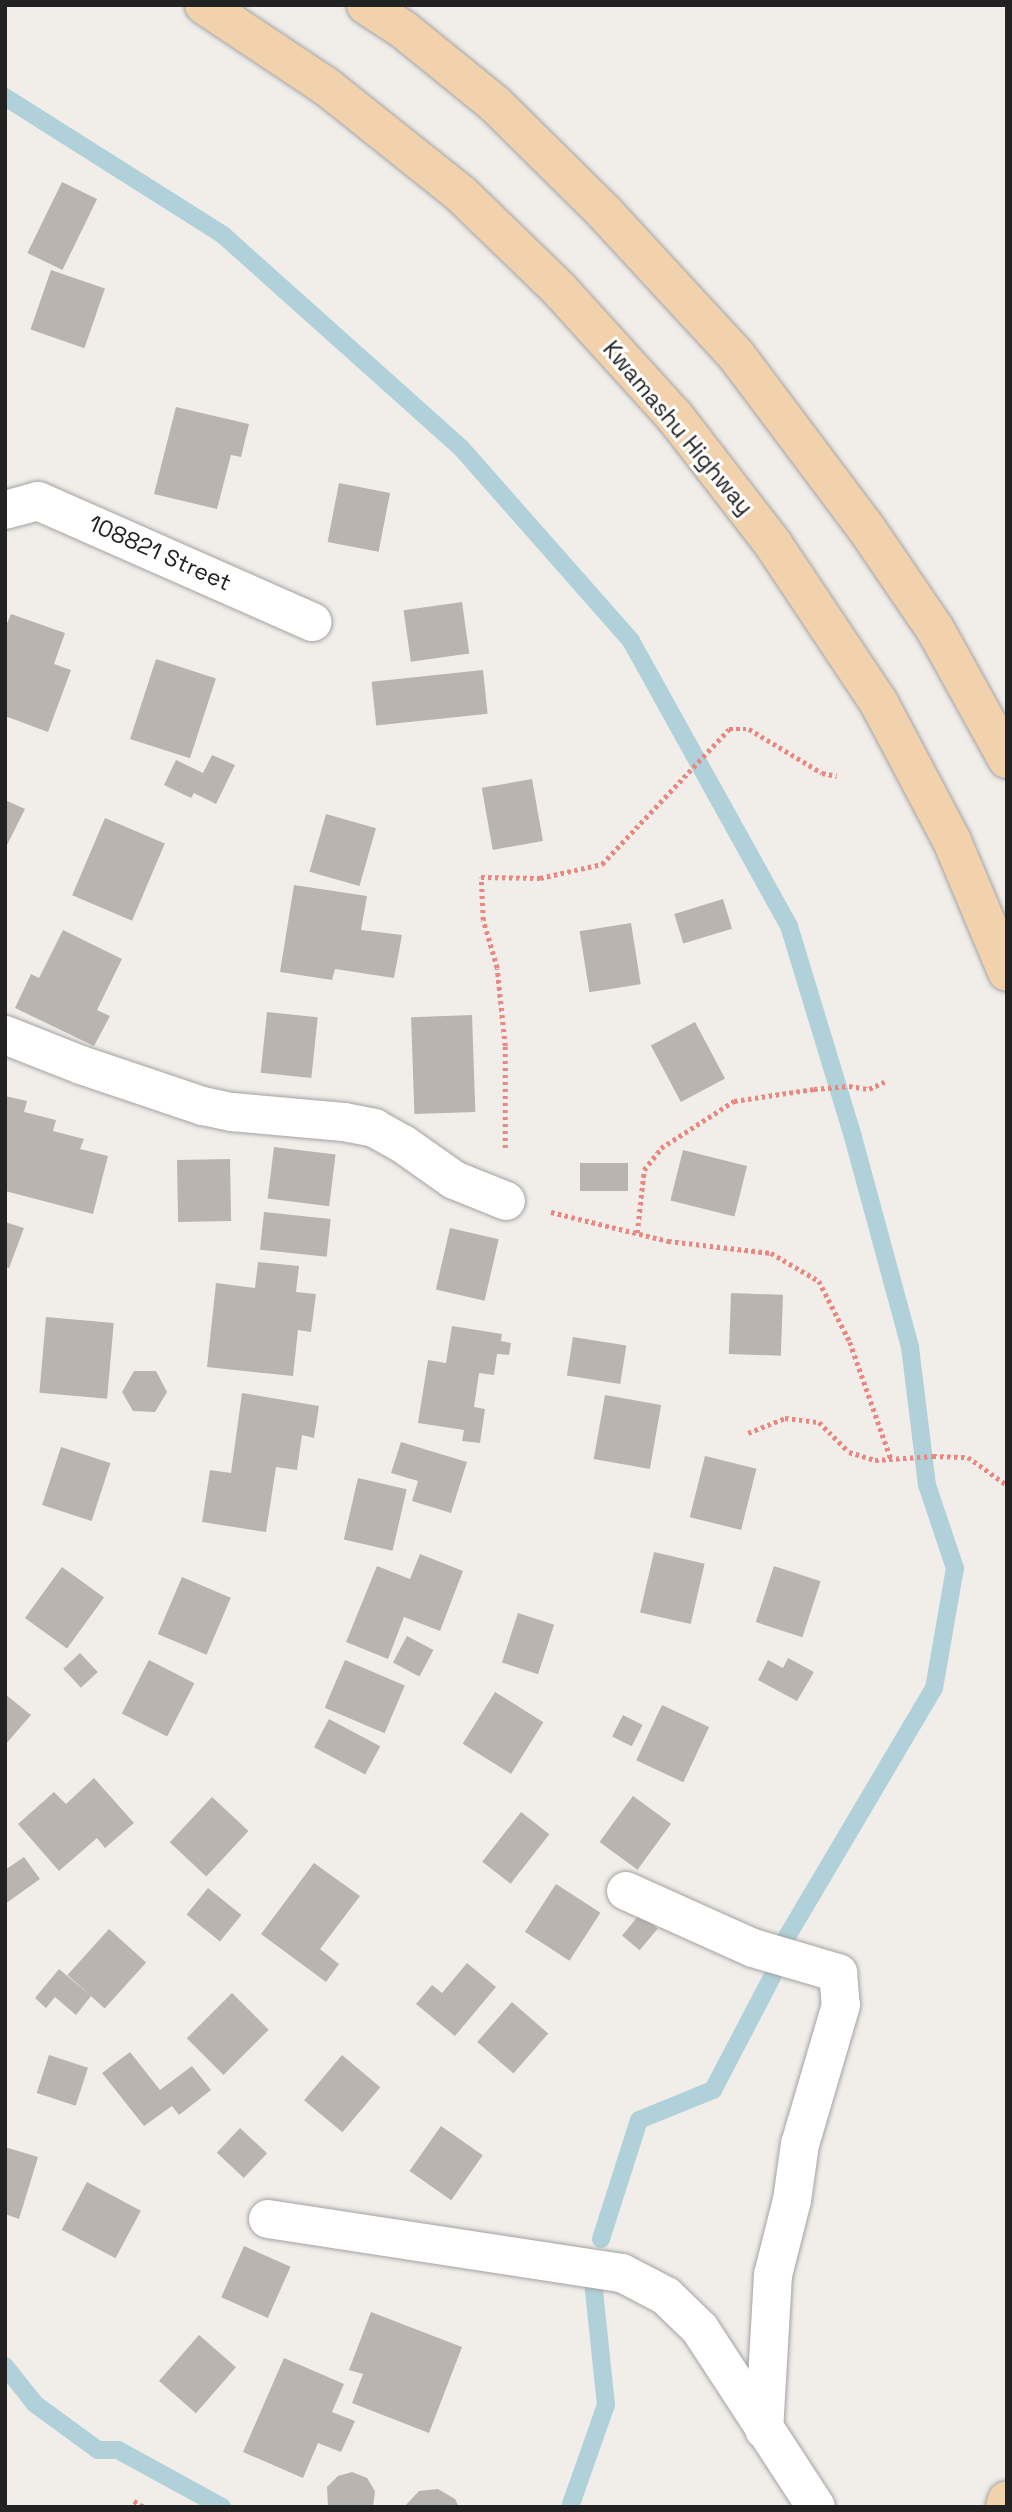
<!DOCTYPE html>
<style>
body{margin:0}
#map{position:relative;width:1012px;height:2512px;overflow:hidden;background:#f1eeea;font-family:"Space Grotesk",sans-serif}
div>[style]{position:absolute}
.stream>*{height:18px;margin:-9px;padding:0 9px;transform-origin:9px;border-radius:9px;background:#b0d1d9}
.building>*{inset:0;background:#bab4b0;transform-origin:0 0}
.path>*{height:4.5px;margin-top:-2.25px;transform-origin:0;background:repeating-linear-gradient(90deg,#eb8781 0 3.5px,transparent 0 7px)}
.roads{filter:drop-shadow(0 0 2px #a3a3a3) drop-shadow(0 0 2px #a3a3a3)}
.minor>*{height:38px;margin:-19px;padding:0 19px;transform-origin:19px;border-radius:19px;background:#fff}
.major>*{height:38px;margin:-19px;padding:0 19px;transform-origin:19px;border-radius:19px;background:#f2d2ad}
span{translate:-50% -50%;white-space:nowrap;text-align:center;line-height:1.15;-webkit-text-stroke:6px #fff;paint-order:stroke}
.street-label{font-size:23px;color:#222}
.frame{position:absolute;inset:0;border:7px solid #222;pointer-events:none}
</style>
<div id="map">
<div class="stream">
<div style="left:5px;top:97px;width:258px;rotate:32.3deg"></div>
<div style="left:223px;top:235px;width:321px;rotate:41.8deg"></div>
<div style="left:462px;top:449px;width:256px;rotate:48.6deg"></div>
<div style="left:631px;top:641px;width:326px;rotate:61deg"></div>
<div style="left:789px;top:926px;width:220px;rotate:73.1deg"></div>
<div style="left:853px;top:1137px;width:218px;rotate:74.8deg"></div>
<div style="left:910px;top:1347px;width:139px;rotate:83deg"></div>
<div style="left:927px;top:1485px;width:88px;rotate:71.4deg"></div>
<div style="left:955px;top:1568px;width:122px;rotate:99.9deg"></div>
<div style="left:934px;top:1688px;width:299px;rotate:120.6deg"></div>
<div style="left:601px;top:2239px;width:125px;rotate:-72.3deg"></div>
<div style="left:639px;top:2120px;width:80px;rotate:-22.1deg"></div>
<div style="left:713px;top:2090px;width:127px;rotate:-62.4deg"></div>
<div style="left:5px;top:2366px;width:48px;rotate:51.7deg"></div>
<div style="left:35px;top:2404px;width:78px;rotate:36.1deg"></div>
<div style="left:98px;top:2450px;width:20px"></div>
<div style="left:118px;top:2450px;width:119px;rotate:28.7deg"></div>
<div style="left:570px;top:2507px;width:108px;rotate:-70.6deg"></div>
<div style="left:606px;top:2405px;width:134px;rotate:-96deg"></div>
</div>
<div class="building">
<div style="left:62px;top:182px;width:39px;height:79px;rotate:26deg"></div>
<div style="left:51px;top:270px;width:57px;height:63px;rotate:19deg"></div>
<div style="clip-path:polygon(176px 407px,249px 424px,241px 457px,231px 455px,217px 509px,154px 494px)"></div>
<div style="left:339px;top:483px;width:52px;height:60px;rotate:11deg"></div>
<div style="left:462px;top:602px;width:52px;height:59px;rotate:82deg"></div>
<div style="clip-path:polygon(11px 614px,65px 633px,54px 664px,71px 670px,48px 732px,5px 716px,5px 628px)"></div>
<div style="left:156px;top:659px;width:63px;height:84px;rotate:18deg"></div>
<div style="left:483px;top:670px;width:44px;height:112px;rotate:84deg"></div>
<div style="clip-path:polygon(212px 755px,235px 765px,216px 804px,194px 793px,191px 798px,164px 785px,176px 760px,203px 773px)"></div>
<div style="left:532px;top:779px;width:63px;height:51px;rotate:80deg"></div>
<div style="clip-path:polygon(5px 800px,25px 809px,5px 849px)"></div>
<div style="left:326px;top:814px;width:52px;height:60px;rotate:16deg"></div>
<div style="left:105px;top:818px;width:65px;height:84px;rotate:23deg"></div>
<div style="clip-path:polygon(294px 885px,367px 896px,361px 930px,402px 935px,394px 978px,335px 969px,332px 980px,280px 972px)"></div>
<div style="left:723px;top:899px;width:31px;height:51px;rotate:73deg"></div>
<div style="left:631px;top:923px;width:62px;height:52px;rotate:81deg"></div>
<div style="clip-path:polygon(63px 930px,122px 959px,97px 1010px,110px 1016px,94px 1046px,15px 1008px,31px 974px,39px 978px)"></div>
<div style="left:267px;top:1012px;width:51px;height:61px;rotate:6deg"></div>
<div style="left:472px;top:1015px;width:97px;height:61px;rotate:88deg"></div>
<div style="left:695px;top:1022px;width:64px;height:50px;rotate:62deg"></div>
<div style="clip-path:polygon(5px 1096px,27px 1101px,24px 1112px,56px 1120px,53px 1131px,84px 1139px,80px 1149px,108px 1156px,93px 1214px,5px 1191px)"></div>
<div style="left:274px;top:1147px;width:62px;height:52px;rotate:7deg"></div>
<div style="left:683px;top:1150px;width:66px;height:52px;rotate:14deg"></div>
<div style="left:230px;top:1159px;width:62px;height:53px;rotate:89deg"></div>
<div style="left:580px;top:1163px;width:48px;height:28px"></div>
<div style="left:264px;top:1212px;width:67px;height:38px;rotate:6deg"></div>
<div style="clip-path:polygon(5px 1222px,24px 1228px,9px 1268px,5px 1267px)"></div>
<div style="left:450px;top:1228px;width:50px;height:63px;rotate:13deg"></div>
<div style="clip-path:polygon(258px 1262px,299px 1266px,296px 1292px,316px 1294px,311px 1332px,298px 1330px,293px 1376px,207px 1367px,216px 1283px,255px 1288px)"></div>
<div style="left:731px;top:1293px;width:52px;height:61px;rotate:2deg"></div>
<div style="left:46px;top:1317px;width:68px;height:76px;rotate:5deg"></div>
<div style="clip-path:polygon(452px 1326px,502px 1334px,501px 1341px,511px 1343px,509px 1355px,497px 1354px,494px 1375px,479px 1373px,474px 1407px,485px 1409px,480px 1443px,462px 1441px,464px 1430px,418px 1423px,428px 1360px,446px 1363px)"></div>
<div style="left:573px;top:1337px;width:54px;height:39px;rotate:9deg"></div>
<div style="clip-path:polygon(134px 1371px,156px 1371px,167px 1392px,155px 1412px,133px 1411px,122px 1392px)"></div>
<div style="clip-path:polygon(242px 1393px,319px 1406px,314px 1438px,302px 1435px,297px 1470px,276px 1467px,266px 1532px,202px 1522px,210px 1470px,231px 1473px)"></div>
<div style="left:605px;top:1395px;width:57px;height:65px;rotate:10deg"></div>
<div style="clip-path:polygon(401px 1442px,467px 1462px,451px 1513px,412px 1501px,418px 1481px,391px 1473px)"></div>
<div style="left:61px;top:1447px;width:52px;height:61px;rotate:18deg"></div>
<div style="left:705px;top:1456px;width:53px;height:63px;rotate:14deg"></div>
<div style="left:358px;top:1478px;width:50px;height:63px;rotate:13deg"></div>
<div style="left:654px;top:1552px;width:52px;height:62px;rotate:13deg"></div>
<div style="clip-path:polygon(420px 1554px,463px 1571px,440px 1631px,404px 1617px,388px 1659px,346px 1642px,377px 1566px,410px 1579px)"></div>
<div style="left:774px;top:1566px;width:49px;height:59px;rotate:18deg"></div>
<div style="left:62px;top:1567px;width:52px;height:63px;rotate:36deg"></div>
<div style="left:182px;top:1577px;width:53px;height:62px;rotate:23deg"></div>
<div style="left:518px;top:1613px;width:38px;height:52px;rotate:18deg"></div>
<div style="left:407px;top:1636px;width:30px;height:30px;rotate:28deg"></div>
<div style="left:80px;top:1653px;width:26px;height:23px;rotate:47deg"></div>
<div style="clip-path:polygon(788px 1658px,814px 1672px,797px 1701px,758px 1680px,768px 1660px,783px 1668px)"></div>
<div style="left:149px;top:1660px;width:51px;height:60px;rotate:27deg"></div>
<div style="left:345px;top:1660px;width:65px;height:52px;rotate:23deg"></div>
<div style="left:495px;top:1692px;width:57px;height:61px;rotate:32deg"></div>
<div style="clip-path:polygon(5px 1694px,31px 1715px,5px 1745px)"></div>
<div style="left:662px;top:1705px;width:52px;height:61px;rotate:25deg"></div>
<div style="left:623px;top:1715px;width:22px;height:24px;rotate:27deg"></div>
<div style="left:329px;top:1719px;width:58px;height:32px;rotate:28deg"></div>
<div style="clip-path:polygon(94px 1778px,134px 1823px,105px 1848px,97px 1838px,59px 1871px,18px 1824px,54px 1792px,66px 1804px)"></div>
<div style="left:633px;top:1796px;width:47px;height:57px;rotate:36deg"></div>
<div style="left:212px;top:1797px;width:50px;height:62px;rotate:43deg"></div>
<div style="left:521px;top:1812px;width:36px;height:63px;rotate:38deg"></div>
<div style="clip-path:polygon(24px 1857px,40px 1879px,5px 1904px,5px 1870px)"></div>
<div style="clip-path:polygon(314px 1863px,360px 1896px,320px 1949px,339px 1964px,326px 1982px,261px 1934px)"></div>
<div style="left:556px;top:1884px;width:53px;height:57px;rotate:33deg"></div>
<div style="left:208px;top:1888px;width:43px;height:34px;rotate:39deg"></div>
<div style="left:640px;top:1914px;width:23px;height:28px;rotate:40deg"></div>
<div style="left:109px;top:1929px;width:50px;height:62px;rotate:42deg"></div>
<div style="clip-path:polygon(467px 1963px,496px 1987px,455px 2036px,416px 2004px,432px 1985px,442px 1993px)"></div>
<div style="clip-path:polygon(59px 1969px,91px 1996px,76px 2015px,55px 1997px,46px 2008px,35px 1998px)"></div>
<div style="left:232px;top:1993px;width:52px;height:64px;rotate:45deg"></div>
<div style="left:512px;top:2002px;width:48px;height:53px;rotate:41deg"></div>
<div style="clip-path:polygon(130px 2052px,160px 2090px,192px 2066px,211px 2090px,179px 2115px,172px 2106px,144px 2126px,102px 2073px)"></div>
<div style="left:49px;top:2055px;width:41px;height:40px;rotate:18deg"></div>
<div style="left:342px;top:2055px;width:50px;height:59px;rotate:40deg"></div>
<div style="left:441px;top:2126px;width:51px;height:55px;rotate:35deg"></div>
<div style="left:240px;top:2128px;width:37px;height:34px;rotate:43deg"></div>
<div style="clip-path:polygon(5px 2147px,38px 2157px,19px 2219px,5px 2214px)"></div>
<div style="left:87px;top:2182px;width:61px;height:54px;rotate:28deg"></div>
<div style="left:244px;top:2246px;width:51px;height:56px;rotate:24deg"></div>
<div style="clip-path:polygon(371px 2312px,462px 2347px,429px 2433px,352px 2403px,363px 2374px,349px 2370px)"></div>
<div style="left:199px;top:2335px;width:49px;height:61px;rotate:41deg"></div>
<div style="clip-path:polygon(284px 2358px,344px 2384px,332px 2412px,355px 2421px,341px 2452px,318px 2443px,303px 2478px,243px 2452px)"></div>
<div style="clip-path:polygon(352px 2472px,367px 2478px,375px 2491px,373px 2507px,328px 2507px,327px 2487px,338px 2476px)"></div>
<div style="clip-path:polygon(438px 2489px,455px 2499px,459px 2507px,404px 2507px,419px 2491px)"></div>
</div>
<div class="path">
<div style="left:505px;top:1148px;width:102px;rotate:-90deg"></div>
<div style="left:505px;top:1046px;width:78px;rotate:-95.9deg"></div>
<div style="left:497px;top:968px;width:50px;rotate:-106.3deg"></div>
<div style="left:483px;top:920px;width:43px;rotate:-92.7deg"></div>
<div style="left:481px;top:877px;width:59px;rotate:1deg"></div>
<div style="left:540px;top:878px;width:64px;rotate:-12.7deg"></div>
<div style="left:602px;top:864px;width:185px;rotate:-46.7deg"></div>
<div style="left:729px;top:729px;width:20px"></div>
<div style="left:749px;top:729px;width:85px;rotate:31.1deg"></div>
<div style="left:822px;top:773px;width:15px;rotate:11deg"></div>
<div style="left:551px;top:1212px;width:121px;rotate:13.9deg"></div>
<div style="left:668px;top:1241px;width:104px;rotate:6.6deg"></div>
<div style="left:771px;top:1253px;width:56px;rotate:30.3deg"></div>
<div style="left:819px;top:1281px;width:68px;rotate:63.1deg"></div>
<div style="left:850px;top:1342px;width:124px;rotate:70.7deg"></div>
<div style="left:637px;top:1233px;width:63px;rotate:-83.7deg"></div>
<div style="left:644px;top:1170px;width:28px;rotate:-52deg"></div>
<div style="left:661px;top:1148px;width:87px;rotate:-32.8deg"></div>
<div style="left:734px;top:1101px;width:81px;rotate:-8.5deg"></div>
<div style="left:814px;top:1089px;width:35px;rotate:-5deg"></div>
<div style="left:849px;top:1086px;width:20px;rotate:9deg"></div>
<div style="left:869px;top:1089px;width:17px;rotate:-25deg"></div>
<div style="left:748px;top:1433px;width:40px;rotate:-22deg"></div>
<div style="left:785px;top:1418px;width:34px;rotate:7deg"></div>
<div style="left:819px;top:1422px;width:42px;rotate:45deg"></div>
<div style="left:849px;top:1452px;width:27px;rotate:17deg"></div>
<div style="left:875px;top:1460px;width:58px;rotate:-3.9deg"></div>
<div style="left:933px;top:1456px;width:35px;rotate:2deg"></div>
<div style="left:968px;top:1457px;width:48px;rotate:35.7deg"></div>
<div style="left:134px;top:2501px;width:12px;rotate:31deg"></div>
</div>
<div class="roads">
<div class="minor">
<div style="left:5px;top:510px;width:34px;rotate:-15deg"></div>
<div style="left:38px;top:501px;width:300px;rotate:23.8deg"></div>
<div style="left:5px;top:1035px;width:82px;rotate:21.5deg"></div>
<div style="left:81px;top:1065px;width:129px;rotate:18.6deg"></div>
<div style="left:203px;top:1106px;width:30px;rotate:12deg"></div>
<div style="left:232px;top:1112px;width:112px;rotate:5.1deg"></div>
<div style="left:344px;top:1122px;width:31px;rotate:11deg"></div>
<div style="left:374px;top:1128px;width:33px;rotate:29deg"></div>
<div style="left:403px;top:1144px;width:62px;rotate:35.2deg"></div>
<div style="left:454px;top:1180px;width:56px;rotate:22deg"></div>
<div style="left:626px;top:1891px;width:139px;rotate:24.2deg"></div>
<div style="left:753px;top:1948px;width:89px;rotate:16.4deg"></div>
<div style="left:838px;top:1973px;width:32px;rotate:85deg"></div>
<div style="left:841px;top:2005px;width:145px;rotate:106.4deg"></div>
<div style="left:800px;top:2144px;width:57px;rotate:98.1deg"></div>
<div style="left:792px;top:2200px;width:77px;rotate:104.2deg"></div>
<div style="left:773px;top:2275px;width:155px;rotate:93.3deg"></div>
<div style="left:268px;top:2219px;width:358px;rotate:8.7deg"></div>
<div style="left:622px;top:2273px;width:50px;rotate:27.6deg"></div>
<div style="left:666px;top:2296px;width:47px;rotate:44.1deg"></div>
<div style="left:700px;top:2329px;width:212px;rotate:56.9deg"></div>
</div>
<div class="major">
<div style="left:204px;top:5px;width:148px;rotate:33.7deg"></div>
<div style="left:327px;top:87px;width:171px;rotate:38.6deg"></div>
<div style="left:461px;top:194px;width:136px;rotate:44.1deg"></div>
<div style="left:559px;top:289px;width:173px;rotate:47.8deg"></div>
<div style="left:675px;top:417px;width:160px;rotate:52.3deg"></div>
<div style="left:773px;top:544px;width:191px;rotate:56.3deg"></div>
<div style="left:879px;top:703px;width:156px;rotate:62.1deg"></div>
<div style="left:952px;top:841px;width:142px;rotate:67.2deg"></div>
<div style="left:366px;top:5px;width:45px;rotate:33.3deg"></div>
<div style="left:404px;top:30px;width:117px;rotate:39.1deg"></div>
<div style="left:495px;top:104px;width:155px;rotate:44.7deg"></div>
<div style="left:605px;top:213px;width:193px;rotate:47.3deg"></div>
<div style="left:736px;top:355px;width:216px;rotate:53.1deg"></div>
<div style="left:866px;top:528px;width:122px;rotate:55.7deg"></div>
<div style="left:935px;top:629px;width:149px;rotate:61deg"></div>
<div style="left:1005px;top:2507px;width:7px;rotate:-74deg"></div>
</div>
</div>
<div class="street-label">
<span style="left:678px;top:428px;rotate:50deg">Kwamashu Highway</span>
<span style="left:160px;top:553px;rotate:24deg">108821 Street</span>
</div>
<div class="frame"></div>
</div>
